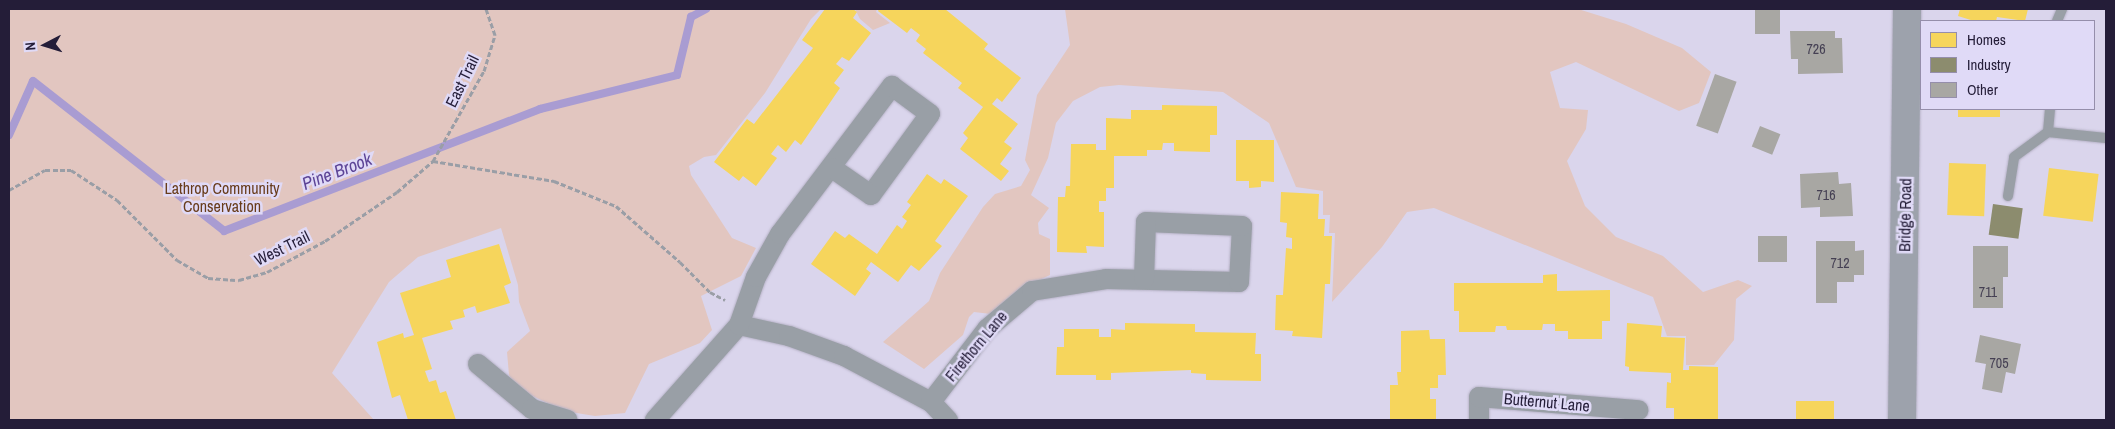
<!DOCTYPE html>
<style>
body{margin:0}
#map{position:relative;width:2115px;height:429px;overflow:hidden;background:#dad5ec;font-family:"Archivo Narrow",sans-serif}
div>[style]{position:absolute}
.green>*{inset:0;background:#e2c6c0}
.homes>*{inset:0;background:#f6d55c;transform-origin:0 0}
.industry>*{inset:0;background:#8c8c6e;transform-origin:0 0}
.stream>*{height:8px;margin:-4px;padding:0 4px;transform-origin:4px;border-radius:4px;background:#a99cd2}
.building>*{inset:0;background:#a8a7a3;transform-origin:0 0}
.path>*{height:3px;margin-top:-1.5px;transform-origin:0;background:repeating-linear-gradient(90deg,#9a9ea6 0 5px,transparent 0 7.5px)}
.roads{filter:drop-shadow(0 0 1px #b6b2c6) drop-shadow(0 0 1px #b6b2c6)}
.lane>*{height:10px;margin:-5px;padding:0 5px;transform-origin:5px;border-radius:5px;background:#999fa6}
.street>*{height:20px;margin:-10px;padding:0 10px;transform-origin:10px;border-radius:10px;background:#999fa6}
.primary>*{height:28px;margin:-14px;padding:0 14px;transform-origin:14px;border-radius:14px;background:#9da2ac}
span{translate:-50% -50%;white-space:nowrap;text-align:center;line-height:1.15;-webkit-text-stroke:5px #e0daf7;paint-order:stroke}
.number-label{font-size:14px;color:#454053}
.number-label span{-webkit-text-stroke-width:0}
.street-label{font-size:16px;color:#241d38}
.park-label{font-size:16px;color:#683c1b}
.water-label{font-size:18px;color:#5c4496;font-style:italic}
.frame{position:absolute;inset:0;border:10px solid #241d38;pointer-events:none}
.legend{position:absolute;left:1920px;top:20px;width:175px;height:90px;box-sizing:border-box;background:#e0daf7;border:1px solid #958eab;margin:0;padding:6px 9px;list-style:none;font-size:15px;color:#241d38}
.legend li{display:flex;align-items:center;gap:10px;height:25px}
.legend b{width:25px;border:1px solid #958eab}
.north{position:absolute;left:20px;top:20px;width:50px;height:50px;-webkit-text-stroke:4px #e0daf7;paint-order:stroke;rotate:265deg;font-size:14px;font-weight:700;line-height:20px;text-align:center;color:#241d38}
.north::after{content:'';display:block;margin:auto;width:18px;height:22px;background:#241d38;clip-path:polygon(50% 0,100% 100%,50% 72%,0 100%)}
</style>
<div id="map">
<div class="green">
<div style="clip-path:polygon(9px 9px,821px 9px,811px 19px,765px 93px,716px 155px,704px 157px,689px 166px,691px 175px,732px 238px,756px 248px,741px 276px,701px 296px,712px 330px,700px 343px,649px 364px,625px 413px,595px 416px,564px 411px,518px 389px,509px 375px,507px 352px,530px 331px,519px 302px,518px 285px,501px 228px,418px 257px,389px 282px,332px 373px,374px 420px,9px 420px)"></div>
<div style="clip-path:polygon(855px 9px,877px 9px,876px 12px,890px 23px,873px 30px,860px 19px)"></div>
<div style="clip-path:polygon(1065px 9px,1578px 9px,1626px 24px,1682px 48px,1711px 72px,1699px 103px,1679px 111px,1576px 62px,1550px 72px,1560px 108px,1588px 110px,1586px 129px,1567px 161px,1585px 206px,1616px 237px,1663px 256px,1703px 292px,1738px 280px,1752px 286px,1736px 299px,1734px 340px,1714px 365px,1686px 365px,1686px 336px,1667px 336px,1653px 297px,1434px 208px,1407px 212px,1382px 247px,1332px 302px,1335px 233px,1329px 233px,1330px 215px,1323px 215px,1323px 191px,1296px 187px,1269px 123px,1223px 92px,1119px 85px,1100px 87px,1073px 101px,1056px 123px,1048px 158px,1031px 195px,1049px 208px,1038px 223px,1039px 234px,1050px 239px,1050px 275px,1018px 290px,991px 314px,974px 312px,969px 317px,963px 335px,924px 369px,883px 342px,929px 301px,940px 273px,983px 207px,995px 194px,1021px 186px,1030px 170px,1025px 160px,1037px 95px,1070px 45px)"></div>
</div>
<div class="homes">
<div style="clip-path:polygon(825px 9px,853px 9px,857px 12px,853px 18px,871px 33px,849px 61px,842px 57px,836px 64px,844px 70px,834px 83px,840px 88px,801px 145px,795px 140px,786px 152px,778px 145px,771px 154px,777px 158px,756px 186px,743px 176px,739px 181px,714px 162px,747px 119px,754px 124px,813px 48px,802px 40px)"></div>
<div style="clip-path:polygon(879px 9px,945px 9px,988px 44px,984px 49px,1021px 78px,1002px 102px,997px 98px,992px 104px,1018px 124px,1004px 142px,1012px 148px,1000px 164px,1009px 171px,1001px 181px,960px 149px,968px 138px,963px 133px,983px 107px,958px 88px,962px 83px,923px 53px,926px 49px,916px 41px,920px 35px,911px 28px,907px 33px,878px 11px)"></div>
<div style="clip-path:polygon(1960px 9px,2028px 9px,2025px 21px,1997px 17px,1996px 21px,1974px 21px,1958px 16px)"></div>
<div style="clip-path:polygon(1162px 105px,1217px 106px,1217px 135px,1210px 135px,1210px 152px,1174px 151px,1174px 143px,1163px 143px,1162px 150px,1147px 150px,1147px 156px,1114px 156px,1114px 188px,1106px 188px,1106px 201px,1099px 201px,1099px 212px,1104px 212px,1104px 247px,1086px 246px,1087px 253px,1057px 252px,1058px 197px,1065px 197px,1066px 186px,1070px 186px,1071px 144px,1096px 144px,1096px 150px,1106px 150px,1106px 118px,1131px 119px,1131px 110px,1162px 110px)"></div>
<div style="left:1958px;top:109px;width:42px;height:8px"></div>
<div style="clip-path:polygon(1236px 140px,1274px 140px,1274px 182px,1261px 181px,1261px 187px,1249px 188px,1249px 181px,1236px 181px)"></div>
<div style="left:1949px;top:163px;width:37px;height:52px;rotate:2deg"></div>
<div style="left:2049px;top:168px;width:50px;height:48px;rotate:7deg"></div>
<div style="clip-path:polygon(927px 174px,941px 184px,944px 179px,968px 196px,935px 241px,942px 246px,919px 271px,911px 265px,898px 282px,871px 262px,866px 269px,871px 273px,855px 296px,811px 264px,835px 231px,845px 238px,849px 234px,877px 254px,897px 225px,902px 229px,907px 221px,902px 217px,911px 205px,907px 202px)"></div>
<div style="clip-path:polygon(1281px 192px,1319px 194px,1318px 219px,1325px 219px,1324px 236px,1332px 236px,1330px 284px,1325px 284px,1322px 338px,1292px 336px,1293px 331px,1275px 330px,1276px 295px,1283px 295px,1286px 248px,1292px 249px,1292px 238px,1286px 237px,1287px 223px,1280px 222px)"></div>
<div style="clip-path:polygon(499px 244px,511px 283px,504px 286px,510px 303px,477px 313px,475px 306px,463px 310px,465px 317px,450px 321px,453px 329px,422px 338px,432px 369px,425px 371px,429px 382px,436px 380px,440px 393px,446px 391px,456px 420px,408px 420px,400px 395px,392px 398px,377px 342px,403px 333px,404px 338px,414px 335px,400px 293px,451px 277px,446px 260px)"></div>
<div style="clip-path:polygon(1557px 274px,1557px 291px,1610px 290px,1610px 321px,1602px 321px,1602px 339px,1568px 339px,1568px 331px,1555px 331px,1555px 324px,1543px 324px,1542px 330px,1507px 330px,1506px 326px,1496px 326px,1495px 332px,1459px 332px,1459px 311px,1454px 311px,1454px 283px,1543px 283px,1543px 275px)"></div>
<div style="clip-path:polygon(1125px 323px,1195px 324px,1195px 332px,1256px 333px,1255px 354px,1261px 354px,1261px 381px,1206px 380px,1206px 374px,1191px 373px,1191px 370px,1111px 373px,1111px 380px,1096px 380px,1096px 375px,1056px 375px,1057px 347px,1064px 347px,1064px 329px,1099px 329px,1099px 337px,1111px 337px,1111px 329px,1125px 330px)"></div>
<div style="clip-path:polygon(1627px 323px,1662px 326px,1661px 337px,1685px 338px,1683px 370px,1689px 370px,1689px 366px,1718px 367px,1718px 420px,1674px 420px,1674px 408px,1666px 408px,1667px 382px,1671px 383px,1671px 373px,1629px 371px,1629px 367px,1625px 366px)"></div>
<div style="clip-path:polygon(1429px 330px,1430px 339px,1445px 339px,1446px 375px,1438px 375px,1438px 388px,1430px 388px,1430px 399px,1436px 399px,1436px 420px,1390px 420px,1390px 385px,1398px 385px,1397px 372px,1401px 372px,1401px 331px)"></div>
<div style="left:1834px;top:401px;width:19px;height:38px;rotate:90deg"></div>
</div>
<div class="industry">
<div style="left:1993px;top:204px;width:30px;height:31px;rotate:8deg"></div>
</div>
<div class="stream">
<div style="left:9px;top:135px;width:59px;rotate:-66deg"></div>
<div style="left:33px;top:81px;width:243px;rotate:38.1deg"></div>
<div style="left:224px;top:231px;width:339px;rotate:-21.1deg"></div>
<div style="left:540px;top:109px;width:141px;rotate:-13.9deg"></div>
<div style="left:677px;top:75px;width:60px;rotate:-76.4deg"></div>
<div style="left:691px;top:17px;width:17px;rotate:-28deg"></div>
</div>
<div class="building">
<div style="left:1755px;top:9px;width:25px;height:25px"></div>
<div style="clip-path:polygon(1790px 31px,1835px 31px,1835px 38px,1842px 38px,1843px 73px,1798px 74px,1798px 59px,1791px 59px)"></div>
<div style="left:1715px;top:74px;width:23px;height:55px;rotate:20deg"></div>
<div style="left:1760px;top:126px;width:22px;height:22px;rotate:22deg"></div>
<div style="clip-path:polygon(1838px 172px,1839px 184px,1851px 183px,1853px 216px,1820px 217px,1820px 207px,1801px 208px,1800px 174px)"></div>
<div style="left:1758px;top:236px;width:29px;height:26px"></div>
<div style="clip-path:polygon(1816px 241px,1855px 241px,1855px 251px,1864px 250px,1864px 275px,1854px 275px,1854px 282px,1837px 282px,1837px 303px,1816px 303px)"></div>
<div style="clip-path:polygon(1973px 246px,2008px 246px,2008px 277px,2003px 277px,2003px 308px,1973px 308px)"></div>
<div style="clip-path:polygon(1980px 335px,2021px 344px,2015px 374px,2006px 372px,2002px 393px,1982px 389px,1986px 364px,1975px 362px)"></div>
</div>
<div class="path">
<div style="left:433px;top:161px;width:123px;rotate:9.4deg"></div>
<div style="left:554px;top:181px;width:67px;rotate:22deg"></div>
<div style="left:616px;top:206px;width:85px;rotate:41.2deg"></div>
<div style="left:680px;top:262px;width:42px;rotate:45deg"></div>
<div style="left:710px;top:292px;width:17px;rotate:28deg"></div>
<div style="left:9px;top:190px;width:41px;rotate:-29.1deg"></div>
<div style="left:45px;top:170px;width:26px"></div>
<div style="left:71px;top:170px;width:55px;rotate:33.1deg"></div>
<div style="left:117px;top:200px;width:85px;rotate:45deg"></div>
<div style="left:177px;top:260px;width:36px;rotate:30deg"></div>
<div style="left:208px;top:278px;width:31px;rotate:4deg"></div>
<div style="left:239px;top:280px;width:29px;rotate:-16deg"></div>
<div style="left:267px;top:272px;width:66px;rotate:-28.1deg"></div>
<div style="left:325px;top:241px;width:87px;rotate:-34.2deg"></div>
<div style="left:397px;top:192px;width:48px;rotate:-40.7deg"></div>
<div style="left:433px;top:161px;width:103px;rotate:-60.5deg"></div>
<div style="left:484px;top:71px;width:38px;rotate:-73deg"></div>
<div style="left:495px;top:35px;width:28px;rotate:-109deg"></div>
</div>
<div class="roads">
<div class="lane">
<div style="left:2057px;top:21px;width:13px;rotate:-67deg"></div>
<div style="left:2050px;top:109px;width:23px;rotate:95deg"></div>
<div style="left:2048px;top:132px;width:58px;rotate:5.9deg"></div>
<div style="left:2008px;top:196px;width:39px;rotate:-81deg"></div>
<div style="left:2014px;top:157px;width:42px;rotate:-36.3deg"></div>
</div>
<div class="street">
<div style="left:739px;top:325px;width:51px;rotate:12.4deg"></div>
<div style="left:789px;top:336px;width:59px;rotate:20deg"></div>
<div style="left:844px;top:356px;width:98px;rotate:27.9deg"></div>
<div style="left:931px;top:402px;width:25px;rotate:47deg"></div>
<div style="left:478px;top:364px;width:70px;rotate:39.8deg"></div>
<div style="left:532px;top:409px;width:37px;rotate:17deg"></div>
<div style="left:931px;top:402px;width:92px;rotate:-52.5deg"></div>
<div style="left:987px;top:329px;width:59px;rotate:-40.2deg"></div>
<div style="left:1032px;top:291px;width:75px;rotate:-9.2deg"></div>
<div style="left:1106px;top:279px;width:133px;rotate:1.3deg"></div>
<div style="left:1239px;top:282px;width:56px;rotate:-86.9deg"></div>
<div style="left:1242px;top:226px;width:96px;rotate:-177.6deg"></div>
<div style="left:1146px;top:222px;width:57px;rotate:92deg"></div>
<div style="left:655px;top:420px;width:127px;rotate:-48.5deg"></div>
<div style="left:739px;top:325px;width:51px;rotate:-70.5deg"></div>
<div style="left:756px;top:277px;width:49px;rotate:-60.8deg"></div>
<div style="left:780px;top:234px;width:186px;rotate:-52.9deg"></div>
<div style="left:892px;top:86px;width:47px;rotate:36.4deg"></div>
<div style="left:930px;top:114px;width:100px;rotate:126.1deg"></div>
<div style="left:871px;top:195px;width:47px;rotate:-145.3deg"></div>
<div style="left:1479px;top:420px;width:23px;rotate:-90deg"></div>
<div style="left:1479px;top:397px;width:160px;rotate:4.7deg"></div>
</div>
<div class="primary">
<div style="left:1902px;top:420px;width:411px;rotate:-89.3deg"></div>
</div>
</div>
<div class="number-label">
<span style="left:1816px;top:49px">726</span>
<span style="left:1826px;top:195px">716</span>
<span style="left:1840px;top:263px">712</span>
<span style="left:1988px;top:292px">711</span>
<span style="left:1999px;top:363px">705</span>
</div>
<div class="street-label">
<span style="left:462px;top:81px;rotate:-64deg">East Trail</span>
<span style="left:1905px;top:215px;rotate:-89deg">Bridge Road</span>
<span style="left:282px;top:248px;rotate:-26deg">West Trail</span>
<span style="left:976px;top:346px;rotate:-50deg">Firethorn Lane</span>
<span style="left:1547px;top:402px;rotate:5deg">Butternut Lane</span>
</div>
<div class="park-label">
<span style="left:222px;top:197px">Lathrop Community<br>Conservation</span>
</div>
<div class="water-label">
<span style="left:337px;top:172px;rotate:-21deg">Pine Brook</span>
</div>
<div class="frame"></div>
<ul class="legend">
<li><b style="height:14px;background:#f6d55c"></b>Homes</li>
<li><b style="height:14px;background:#8c8c6e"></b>Industry</li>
<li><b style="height:14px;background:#a8a7a3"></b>Other</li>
</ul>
<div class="north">N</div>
</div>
